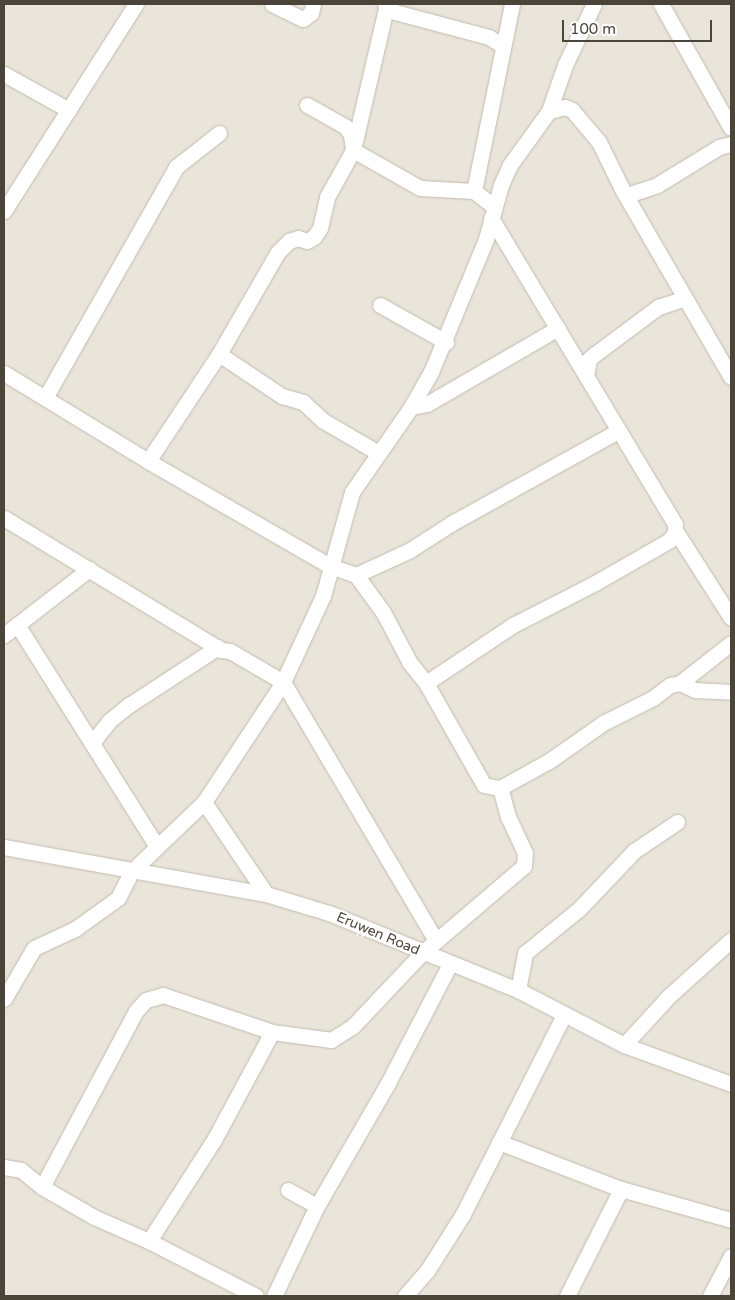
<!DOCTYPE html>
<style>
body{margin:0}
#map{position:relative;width:735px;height:1300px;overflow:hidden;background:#f6f3ec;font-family:"Varela Round",sans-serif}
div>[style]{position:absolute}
.residential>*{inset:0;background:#eae5da;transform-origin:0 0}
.roads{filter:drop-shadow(0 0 1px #c2bbae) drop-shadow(0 0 1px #c2bbae)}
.minor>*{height:15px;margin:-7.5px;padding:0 7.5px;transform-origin:7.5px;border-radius:7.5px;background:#fff}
span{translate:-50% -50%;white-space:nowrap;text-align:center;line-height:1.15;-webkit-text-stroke:4.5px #fff;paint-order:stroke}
.street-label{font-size:14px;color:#4b4439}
.frame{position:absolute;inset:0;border:5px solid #4b4439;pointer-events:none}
.scale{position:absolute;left:562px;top:20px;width:150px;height:22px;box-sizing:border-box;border:2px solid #4b4439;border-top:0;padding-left:6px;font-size:15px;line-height:18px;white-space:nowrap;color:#4b4439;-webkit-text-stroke:4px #fff;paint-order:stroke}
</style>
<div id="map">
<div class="residential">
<div style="left:4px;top:4px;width:727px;height:1292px"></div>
</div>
<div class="roads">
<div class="minor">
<div style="left:272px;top:4px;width:34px;rotate:26deg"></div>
<div style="left:303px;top:19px;width:10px;rotate:-37deg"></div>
<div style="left:311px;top:13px;width:9px;rotate:-77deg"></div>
<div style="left:385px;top:4px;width:13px;rotate:39deg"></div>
<div style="left:395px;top:12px;width:97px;rotate:14.9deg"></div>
<div style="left:489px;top:37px;width:17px;rotate:33deg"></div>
<div style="left:661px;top:4px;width:142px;rotate:60.6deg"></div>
<div style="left:4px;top:74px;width:74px;rotate:29deg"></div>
<div style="left:307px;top:105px;width:45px;rotate:29.4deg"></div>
<div style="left:346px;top:127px;width:9px;rotate:58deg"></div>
<div style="left:351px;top:135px;width:14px;rotate:82deg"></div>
<div style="left:549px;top:111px;width:16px;rotate:-14deg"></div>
<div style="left:565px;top:107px;width:8px;rotate:23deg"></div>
<div style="left:572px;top:110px;width:42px;rotate:49.8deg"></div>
<div style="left:599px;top:142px;width:55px;rotate:63.9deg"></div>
<div style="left:623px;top:191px;width:215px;rotate:59.9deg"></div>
<div style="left:353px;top:150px;width:77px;rotate:29.6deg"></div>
<div style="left:420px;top:188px;width:54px;rotate:3.2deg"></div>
<div style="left:474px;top:191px;width:24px;rotate:38deg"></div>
<div style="left:474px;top:191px;width:191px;rotate:-78.5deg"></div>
<div style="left:627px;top:195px;width:32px;rotate:-18deg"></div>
<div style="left:657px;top:185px;width:73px;rotate:-31.5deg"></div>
<div style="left:719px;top:147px;width:12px;rotate:-14deg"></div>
<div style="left:4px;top:211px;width:246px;rotate:-57.5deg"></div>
<div style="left:380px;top:305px;width:76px;rotate:29.3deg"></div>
<div style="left:219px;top:354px;width:76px;rotate:33.7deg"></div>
<div style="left:282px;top:396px;width:22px;rotate:16deg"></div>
<div style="left:303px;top:402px;width:26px;rotate:43deg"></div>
<div style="left:322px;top:420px;width:64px;rotate:30.2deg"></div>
<div style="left:4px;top:373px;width:169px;rotate:31.4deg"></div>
<div style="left:148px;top:461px;width:210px;rotate:30deg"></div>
<div style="left:330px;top:566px;width:28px;rotate:19deg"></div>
<div style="left:356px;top:575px;width:46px;rotate:53.9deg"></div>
<div style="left:383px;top:612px;width:58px;rotate:62.1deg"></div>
<div style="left:410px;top:663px;width:26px;rotate:51deg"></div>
<div style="left:426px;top:683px;width:117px;rotate:60.4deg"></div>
<div style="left:484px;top:785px;width:16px;rotate:11deg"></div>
<div style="left:500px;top:788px;width:56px;rotate:-28.9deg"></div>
<div style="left:549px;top:761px;width:66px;rotate:-35.1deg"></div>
<div style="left:603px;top:723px;width:56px;rotate:-26.6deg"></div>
<div style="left:653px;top:698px;width:21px;rotate:-37deg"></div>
<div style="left:670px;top:685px;width:10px;rotate:-11deg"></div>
<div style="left:680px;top:683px;width:17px;rotate:25deg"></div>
<div style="left:695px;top:690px;width:36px;rotate:3deg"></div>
<div style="left:586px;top:375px;width:16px;rotate:-79deg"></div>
<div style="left:589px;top:359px;width:8px;rotate:-40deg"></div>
<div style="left:595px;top:354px;width:79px;rotate:-36.7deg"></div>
<div style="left:658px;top:307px;width:28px;rotate:-18deg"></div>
<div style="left:45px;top:398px;width:266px;rotate:-60.4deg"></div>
<div style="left:176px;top:167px;width:55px;rotate:-38.3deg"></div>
<div style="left:411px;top:407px;width:16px;rotate:-11deg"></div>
<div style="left:427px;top:404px;width:151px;rotate:-30.1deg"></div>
<div style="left:148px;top:461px;width:128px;rotate:-56.4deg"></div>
<div style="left:219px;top:354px;width:118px;rotate:-60deg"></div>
<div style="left:278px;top:252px;width:16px;rotate:-45deg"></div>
<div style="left:289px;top:241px;width:9px;rotate:-18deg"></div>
<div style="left:298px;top:238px;width:9px;rotate:18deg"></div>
<div style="left:307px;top:241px;width:8px;rotate:-30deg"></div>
<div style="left:314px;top:237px;width:11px;rotate:-56deg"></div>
<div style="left:320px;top:228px;width:32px;rotate:-77deg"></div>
<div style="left:327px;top:197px;width:54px;rotate:-61deg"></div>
<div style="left:353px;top:150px;width:150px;rotate:-76.9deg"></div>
<div style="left:4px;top:518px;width:254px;rotate:31.3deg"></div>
<div style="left:221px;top:650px;width:9px;rotate:6deg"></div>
<div style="left:230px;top:651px;width:61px;rotate:30.3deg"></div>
<div style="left:283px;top:682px;width:301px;rotate:59.4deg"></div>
<div style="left:675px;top:530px;width:104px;rotate:57.5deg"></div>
<div style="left:356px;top:575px;width:60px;rotate:-24.8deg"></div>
<div style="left:410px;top:550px;width:50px;rotate:-32.7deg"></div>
<div style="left:452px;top:523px;width:190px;rotate:-29deg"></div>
<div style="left:18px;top:626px;width:261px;rotate:57.8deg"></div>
<div style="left:4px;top:635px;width:108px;rotate:-37.8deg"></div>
<div style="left:426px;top:683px;width:105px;rotate:-33.7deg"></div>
<div style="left:513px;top:625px;width:92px;rotate:-27.1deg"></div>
<div style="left:595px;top:583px;width:86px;rotate:-29.8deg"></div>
<div style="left:670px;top:540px;width:9px;rotate:-58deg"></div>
<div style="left:675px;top:532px;width:8px;rotate:-90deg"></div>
<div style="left:675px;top:524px;width:357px;rotate:-121deg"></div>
<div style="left:680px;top:683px;width:65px;rotate:-38.1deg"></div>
<div style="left:92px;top:743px;width:28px;rotate:-52deg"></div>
<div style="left:109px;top:721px;width:26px;rotate:-39deg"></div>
<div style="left:129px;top:705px;width:106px;rotate:-33.1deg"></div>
<div style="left:204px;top:802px;width:111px;rotate:56deg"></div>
<div style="left:4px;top:847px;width:266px;rotate:10.2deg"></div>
<div style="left:266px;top:894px;width:66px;rotate:16.8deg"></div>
<div style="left:329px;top:913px;width:204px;rotate:22.2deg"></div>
<div style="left:518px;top:990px;width:119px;rotate:27.4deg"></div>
<div style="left:624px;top:1045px;width:114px;rotate:20deg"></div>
<div style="left:518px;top:990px;width:38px;rotate:-79deg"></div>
<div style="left:525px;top:953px;width:70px;rotate:-39.2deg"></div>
<div style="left:579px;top:909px;width:80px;rotate:-46.5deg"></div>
<div style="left:634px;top:851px;width:52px;rotate:-34deg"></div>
<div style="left:4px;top:999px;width:59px;rotate:-59.5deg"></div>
<div style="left:34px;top:948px;width:45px;rotate:-24.9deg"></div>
<div style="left:75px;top:929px;width:53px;rotate:-35.8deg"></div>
<div style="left:118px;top:898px;width:30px;rotate:-63deg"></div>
<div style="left:132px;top:871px;width:100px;rotate:-43.8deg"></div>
<div style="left:204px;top:802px;width:144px;rotate:-56.6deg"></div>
<div style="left:283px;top:682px;width:95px;rotate:-65.1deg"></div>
<div style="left:323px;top:596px;width:108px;rotate:-74.4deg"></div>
<div style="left:352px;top:492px;width:103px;rotate:-55.2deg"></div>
<div style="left:411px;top:407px;width:40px;rotate:-60.3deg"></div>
<div style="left:431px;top:372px;width:144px;rotate:-67.5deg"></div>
<div style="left:486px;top:239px;width:56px;rotate:-74.5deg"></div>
<div style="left:501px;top:185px;width:22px;rotate:-66deg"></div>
<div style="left:510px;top:165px;width:67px;rotate:-54.2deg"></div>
<div style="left:549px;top:111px;width:49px;rotate:-70.8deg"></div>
<div style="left:565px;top:65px;width:68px;rotate:-64.6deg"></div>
<div style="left:624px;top:1045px;width:67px;rotate:-47.4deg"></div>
<div style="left:669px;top:996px;width:84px;rotate:-42.1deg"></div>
<div style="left:499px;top:1142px;width:131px;rotate:21.1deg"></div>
<div style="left:621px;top:1189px;width:114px;rotate:15.7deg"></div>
<div style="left:4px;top:1167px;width:17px;rotate:10deg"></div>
<div style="left:21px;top:1170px;width:27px;rotate:39deg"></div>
<div style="left:42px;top:1187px;width:60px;rotate:30deg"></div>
<div style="left:94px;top:1217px;width:60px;rotate:23.6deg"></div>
<div style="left:149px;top:1241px;width:120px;rotate:27.2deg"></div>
<div style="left:42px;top:1187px;width:200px;rotate:-61.9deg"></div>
<div style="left:136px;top:1011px;width:15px;rotate:-48deg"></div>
<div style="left:146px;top:1000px;width:18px;rotate:-16deg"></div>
<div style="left:163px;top:995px;width:115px;rotate:18.7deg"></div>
<div style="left:272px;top:1032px;width:60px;rotate:7.7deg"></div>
<div style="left:331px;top:1040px;width:26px;rotate:-32deg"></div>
<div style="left:353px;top:1026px;width:100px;rotate:-46.6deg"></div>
<div style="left:422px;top:953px;width:134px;rotate:-40.5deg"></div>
<div style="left:524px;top:866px;width:13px;rotate:-86deg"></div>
<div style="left:525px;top:853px;width:40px;rotate:-115deg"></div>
<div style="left:508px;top:817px;width:30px;rotate:-105deg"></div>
<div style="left:288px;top:1190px;width:33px;rotate:29deg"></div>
<div style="left:149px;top:1241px;width:122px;rotate:-57.3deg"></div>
<div style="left:215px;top:1138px;width:120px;rotate:-61.7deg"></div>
<div style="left:274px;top:1296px;width:100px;rotate:-64.5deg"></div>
<div style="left:317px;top:1206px;width:142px;rotate:-60deg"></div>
<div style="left:388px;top:1083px;width:134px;rotate:-62.5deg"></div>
<div style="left:405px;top:1296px;width:33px;rotate:-49deg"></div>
<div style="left:427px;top:1271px;width:67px;rotate:-57.7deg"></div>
<div style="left:463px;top:1214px;width:223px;rotate:-63.1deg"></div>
<div style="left:567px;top:1296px;width:120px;rotate:-63.2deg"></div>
<div style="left:710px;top:1296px;width:45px;rotate:-62.3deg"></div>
</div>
</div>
<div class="street-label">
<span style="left:378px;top:934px;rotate:23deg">Eruwen Road</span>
</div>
<div class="frame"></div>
<div class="scale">100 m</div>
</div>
